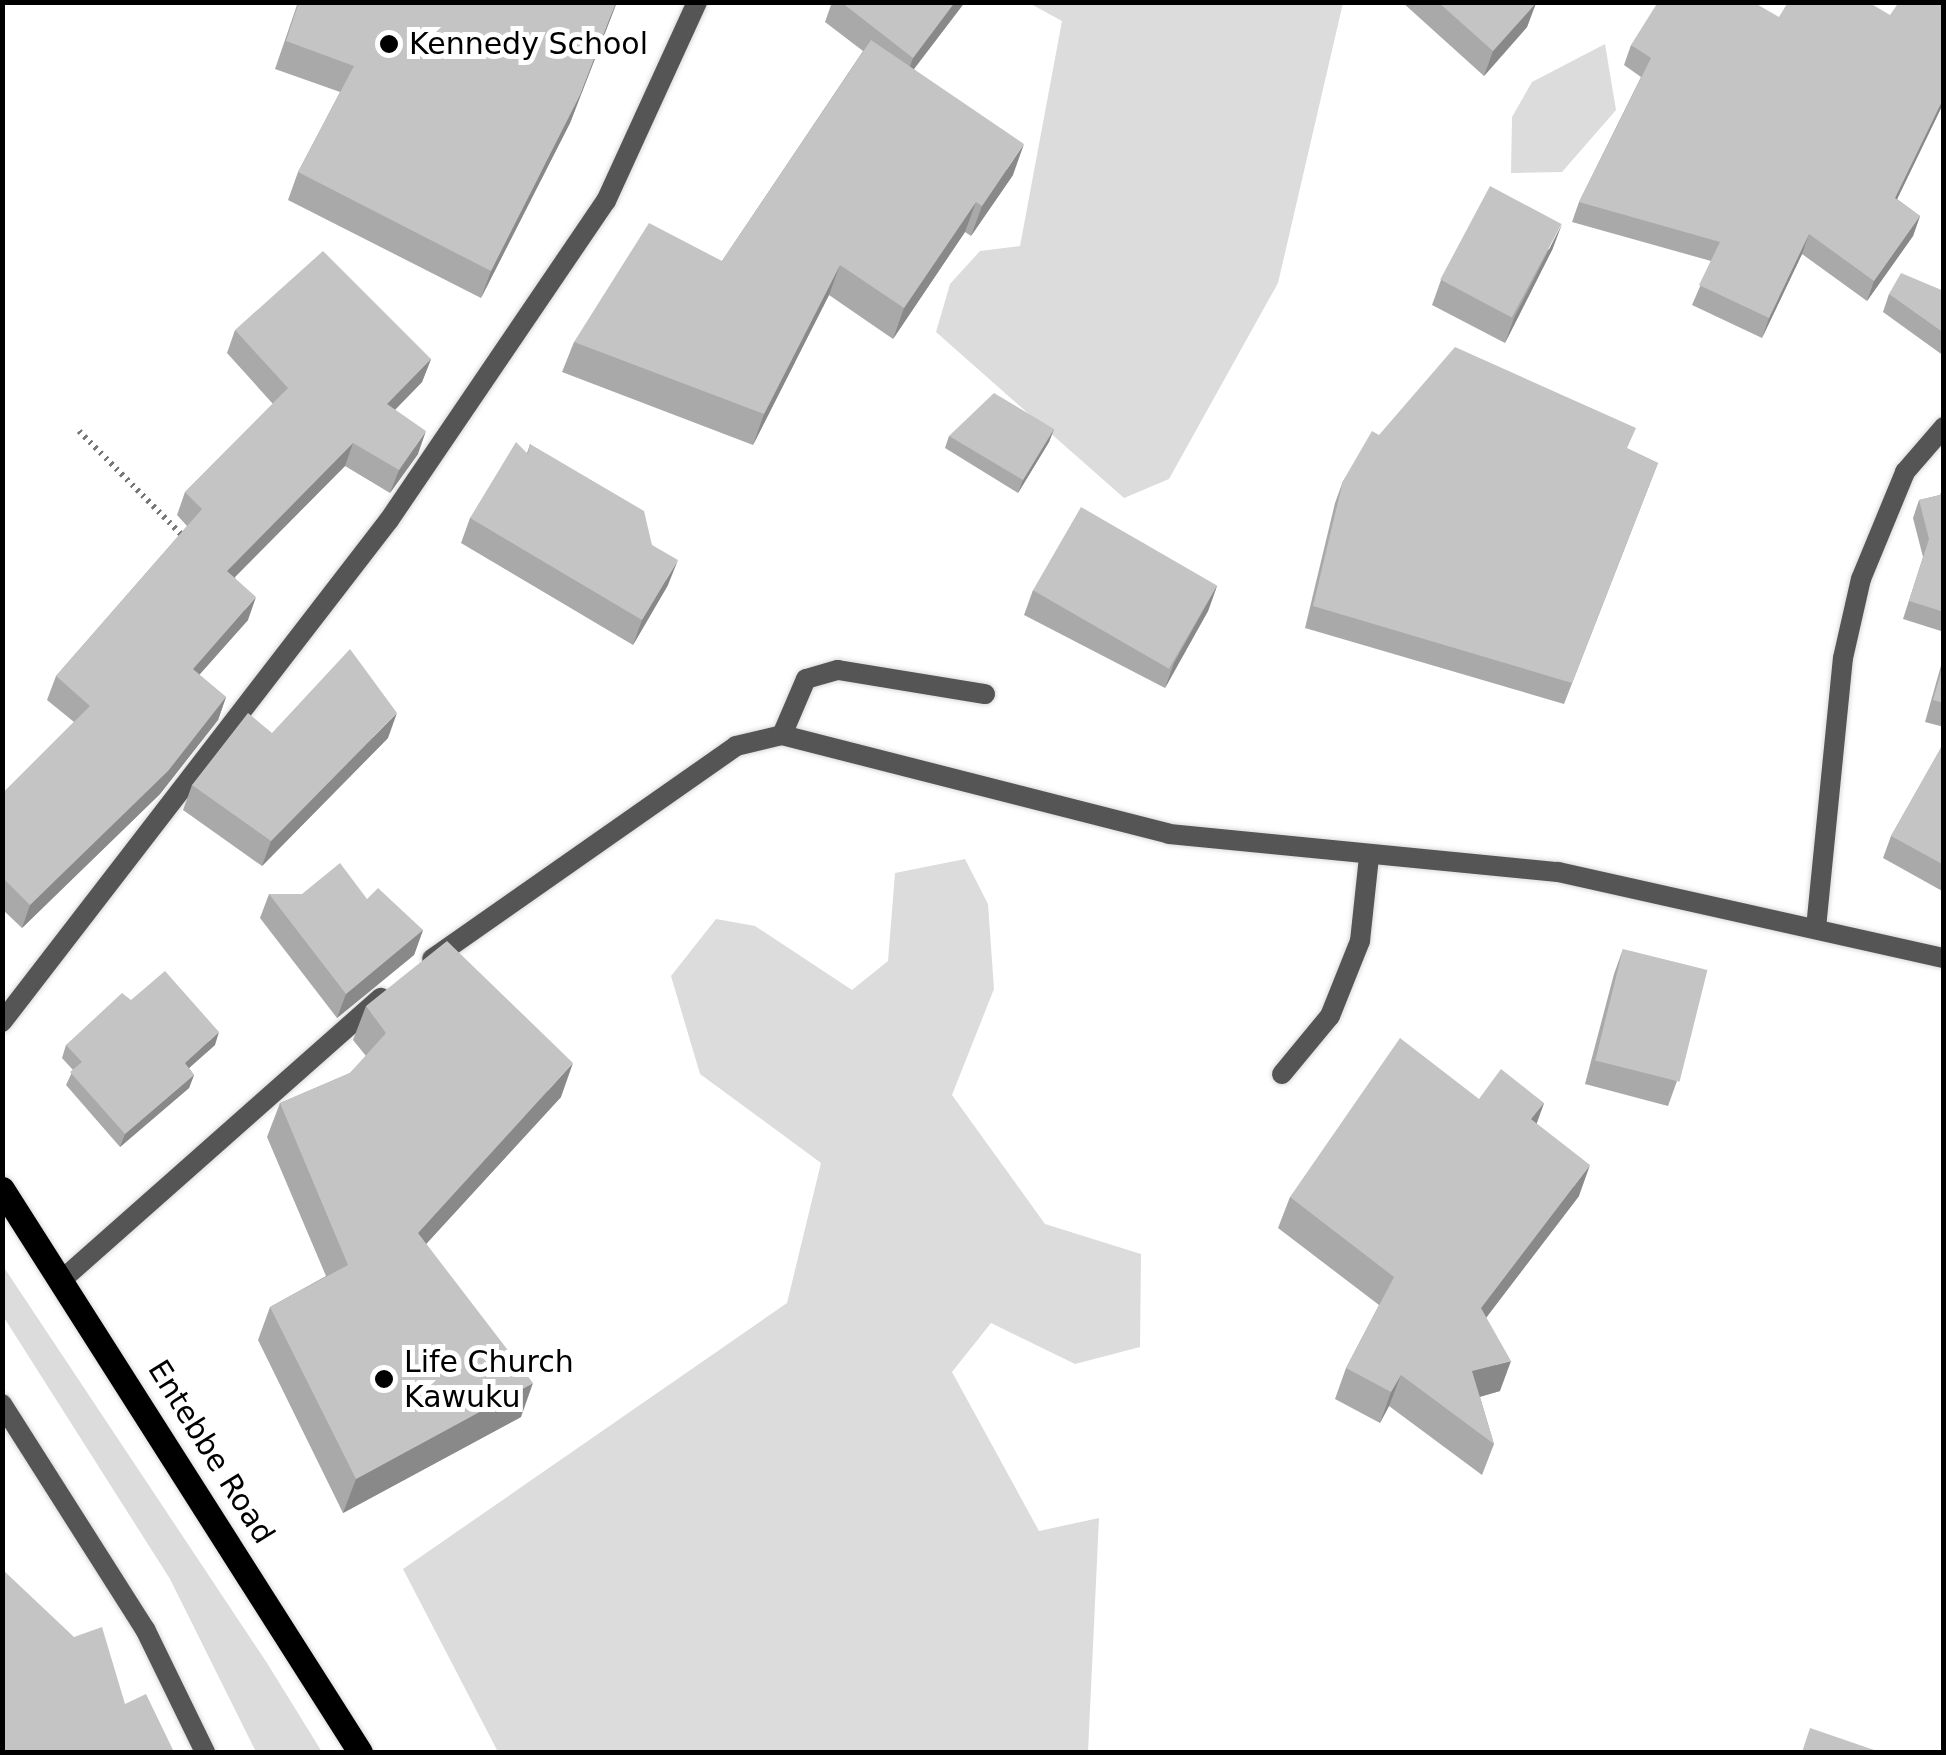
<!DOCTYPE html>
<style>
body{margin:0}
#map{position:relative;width:1946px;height:1755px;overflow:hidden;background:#fff;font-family:"DejaVu Sans",sans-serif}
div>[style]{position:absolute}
.green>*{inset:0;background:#dcdcdc}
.path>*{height:6px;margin-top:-3px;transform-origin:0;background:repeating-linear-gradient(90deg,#777 0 2.5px,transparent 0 7.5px)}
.roads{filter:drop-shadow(0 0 2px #dbdbdb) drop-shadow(0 0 2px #dbdbdb)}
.lane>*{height:20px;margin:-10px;padding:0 10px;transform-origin:10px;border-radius:10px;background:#555}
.street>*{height:20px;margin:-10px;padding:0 10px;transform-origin:10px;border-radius:10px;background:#555}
.primary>*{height:25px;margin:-12.5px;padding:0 12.5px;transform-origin:12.5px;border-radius:12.5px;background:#000}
.wall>*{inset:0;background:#a9a9a9}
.shaded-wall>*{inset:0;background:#898989}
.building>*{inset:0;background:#c4c4c4;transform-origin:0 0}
.dots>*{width:28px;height:28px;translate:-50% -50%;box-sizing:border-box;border:5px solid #fff;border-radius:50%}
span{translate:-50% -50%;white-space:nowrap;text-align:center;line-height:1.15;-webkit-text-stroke:10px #fff;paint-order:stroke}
.poi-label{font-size:30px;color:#000}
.left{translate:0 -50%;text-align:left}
.street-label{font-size:30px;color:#000}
.frame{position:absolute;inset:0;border:5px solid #000;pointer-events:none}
</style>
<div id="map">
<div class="green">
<div style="clip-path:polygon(1029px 3px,1343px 3px,1278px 283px,1169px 479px,1124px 498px,936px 332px,950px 284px,980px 251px,1020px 246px,1062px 21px)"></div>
<div style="clip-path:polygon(1605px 44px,1616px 110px,1562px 172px,1511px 173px,1512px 117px,1532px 82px)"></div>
<div style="clip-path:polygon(965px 859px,988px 904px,994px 989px,952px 1095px,1045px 1224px,1141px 1254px,1140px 1347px,1075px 1364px,991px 1323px,952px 1372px,1039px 1531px,1099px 1518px,1088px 1752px,498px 1752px,403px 1569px,787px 1303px,821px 1163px,700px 1074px,671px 976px,716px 919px,755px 926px,852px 990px,888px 961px,895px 873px)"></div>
<div style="clip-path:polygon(3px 1266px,267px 1663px,322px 1752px,256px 1752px,170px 1579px,3px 1316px)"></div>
</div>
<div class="path">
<div style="left:79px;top:431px;width:152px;rotate:45.3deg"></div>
</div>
<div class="roads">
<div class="lane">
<div style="left:782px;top:735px;width:61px;rotate:-66.8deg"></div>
<div style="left:806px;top:679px;width:33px;rotate:-16deg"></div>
<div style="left:838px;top:670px;width:149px;rotate:9.3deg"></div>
</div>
<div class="street">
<div style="left:1816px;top:928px;width:271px;rotate:-84.3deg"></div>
<div style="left:1843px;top:658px;width:81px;rotate:-77.2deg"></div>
<div style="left:1861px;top:579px;width:116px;rotate:-67.6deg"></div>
<div style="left:1905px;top:472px;width:60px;rotate:-49.1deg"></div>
<div style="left:432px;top:959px;width:371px;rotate:-35deg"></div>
<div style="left:736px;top:746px;width:47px;rotate:-13.4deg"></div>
<div style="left:782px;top:735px;width:399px;rotate:14.3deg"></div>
<div style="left:1169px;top:834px;width:391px;rotate:5.6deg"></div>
<div style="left:1558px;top:872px;width:395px;rotate:12.6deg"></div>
<div style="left:2px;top:1022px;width:634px;rotate:-52.37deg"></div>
<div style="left:389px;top:520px;width:386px;rotate:-55.8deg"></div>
<div style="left:606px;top:201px;width:219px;rotate:-65.4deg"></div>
<div style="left:1282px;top:1074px;width:75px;rotate:-50.4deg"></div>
<div style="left:1330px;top:1016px;width:81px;rotate:-68.2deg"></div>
<div style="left:1360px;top:941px;width:84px;rotate:-83.9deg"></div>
<div style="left:64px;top:1278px;width:423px;rotate:-41.5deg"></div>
<div style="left:2px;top:1404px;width:267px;rotate:57.6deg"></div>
<div style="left:145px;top:1629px;width:137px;rotate:64deg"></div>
</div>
<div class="primary">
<div style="left:2px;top:1189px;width:667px;rotate:57.55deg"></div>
</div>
</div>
<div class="wall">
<div style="clip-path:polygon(298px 2px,617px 2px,570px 123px,481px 298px,288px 200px,298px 172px,340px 92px,275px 69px)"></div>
<div style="clip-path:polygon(832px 2px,965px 2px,914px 69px,1013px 175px,971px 236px,965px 232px,893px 339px,829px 295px,753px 445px,562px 372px,574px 342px,722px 261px,863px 51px,825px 22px)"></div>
<div style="clip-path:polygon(1402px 2px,1536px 3px,1527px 27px,1484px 76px)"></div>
<div style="clip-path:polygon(1631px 45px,1944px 102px,1897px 199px,1920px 216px,1913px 236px,1867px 301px,1802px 254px,1762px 338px,1692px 305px,1711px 261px,1572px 222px,1579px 202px,1641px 77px,1624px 65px)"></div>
<div style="clip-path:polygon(1553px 248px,1505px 343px,1432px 305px,1441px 280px)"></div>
<div style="clip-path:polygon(1944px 291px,1944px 356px,1883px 312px,1889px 294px)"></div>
<div style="clip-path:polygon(235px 330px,431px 359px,422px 382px,395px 410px,418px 454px,390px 493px,345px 466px,235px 577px,248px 620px,199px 675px,226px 697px,218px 720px,160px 794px,22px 928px,2px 909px,2px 794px,74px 722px,47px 700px,56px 676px,187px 526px,177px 515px,185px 492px,273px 404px,227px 353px)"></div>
<div style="clip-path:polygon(1054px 429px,1049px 442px,1018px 493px,945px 448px,949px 436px)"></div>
<div style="clip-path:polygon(1379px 435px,1628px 449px,1658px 463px,1564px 704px,1305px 628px,1335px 503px,1343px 481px)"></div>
<div style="clip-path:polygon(530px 444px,652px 545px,668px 585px,633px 645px,461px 543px,470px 518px,527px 453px)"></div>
<div style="clip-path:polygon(1944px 485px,1944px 632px,1903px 619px,1923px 557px,1913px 518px,1919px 500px,1940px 495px)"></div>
<div style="clip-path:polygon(1217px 586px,1208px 611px,1165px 688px,1024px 615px,1033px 590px)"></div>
<div style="clip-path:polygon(1944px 655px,1944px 727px,1925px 722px)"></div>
<div style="clip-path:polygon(272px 733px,388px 738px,262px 866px,183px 810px,192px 785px)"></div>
<div style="clip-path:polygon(1944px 743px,1944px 892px,1883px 858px,1891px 836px)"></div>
<div style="clip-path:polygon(269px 894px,367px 899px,423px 930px,414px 955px,337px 1018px,260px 918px)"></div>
<div style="clip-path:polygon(1623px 949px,1677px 1081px,1668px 1106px,1585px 1084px,1614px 974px)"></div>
<div style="clip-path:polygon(131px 1000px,215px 1045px,189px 1068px,194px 1075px,189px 1088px,120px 1147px,66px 1085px,73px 1070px,62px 1058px,66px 1045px)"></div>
<div style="clip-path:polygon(366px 1006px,561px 1097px,426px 1244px,521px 1417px,343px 1513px,258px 1340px,270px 1307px,326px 1276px,267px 1137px,280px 1103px,350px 1073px,366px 1056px,353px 1040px)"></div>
<div style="clip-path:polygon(1479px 1099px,1544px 1103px,1536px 1123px,1579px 1196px,1486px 1317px,1500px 1391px,1480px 1397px,1494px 1444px,1482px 1475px,1389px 1406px,1380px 1423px,1335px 1399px,1346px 1368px,1379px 1305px,1278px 1228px,1290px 1197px)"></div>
</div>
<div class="shaded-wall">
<div style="clip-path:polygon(617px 2px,570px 123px,481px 298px,491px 271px)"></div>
<div style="clip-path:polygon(955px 2px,965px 2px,904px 82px,913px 58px)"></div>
<div style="clip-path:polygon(1536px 3px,1527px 27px,1484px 76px,1493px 51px)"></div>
<div style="clip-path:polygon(1944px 97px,1944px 102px,1888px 218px,1895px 198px)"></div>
<div style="clip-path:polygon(1024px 144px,1013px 175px,971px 236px,982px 206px)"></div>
<div style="clip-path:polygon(976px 202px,965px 232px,893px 339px,904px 308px)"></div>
<div style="clip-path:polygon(1920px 216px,1913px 236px,1867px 301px,1874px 281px)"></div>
<div style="clip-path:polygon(1562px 224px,1553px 248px,1505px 343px,1514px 318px)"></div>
<div style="clip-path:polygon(1809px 234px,1802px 254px,1762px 338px,1769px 318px)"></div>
<div style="clip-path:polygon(840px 265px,829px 295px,753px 445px,764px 414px)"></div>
<div style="clip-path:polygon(431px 359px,422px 382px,378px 427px,387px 404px)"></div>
<div style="clip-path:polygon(1054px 429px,1049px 442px,1018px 493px,1023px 480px)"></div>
<div style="clip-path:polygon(426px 431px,418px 454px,390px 493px,399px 470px)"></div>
<div style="clip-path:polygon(353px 443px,345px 466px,218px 594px,227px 571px)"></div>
<div style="clip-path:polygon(678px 560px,668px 585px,633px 645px,642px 620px)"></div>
<div style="clip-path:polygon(1217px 586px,1208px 611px,1165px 688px,1174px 663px)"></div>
<div style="clip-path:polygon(256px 597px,248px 620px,184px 692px,193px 669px)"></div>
<div style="clip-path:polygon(226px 697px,218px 720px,160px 794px,22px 928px,30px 905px)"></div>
<div style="clip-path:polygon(397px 713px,388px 738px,262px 866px,271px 841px)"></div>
<div style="clip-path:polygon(423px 930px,414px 955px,337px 1018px,346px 994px)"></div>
<div style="clip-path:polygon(219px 1032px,215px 1045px,180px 1076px,185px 1063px)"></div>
<div style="clip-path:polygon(573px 1063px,561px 1097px,405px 1267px,418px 1233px)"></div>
<div style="clip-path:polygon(194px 1075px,189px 1088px,120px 1147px,125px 1134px)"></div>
<div style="clip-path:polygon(1544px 1103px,1533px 1134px,1531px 1119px)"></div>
<div style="clip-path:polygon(1590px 1165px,1579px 1196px,1470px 1339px,1481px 1308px)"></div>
<div style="clip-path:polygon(1511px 1361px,1500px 1391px,1461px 1402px,1472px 1371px)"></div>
<div style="clip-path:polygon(1401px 1375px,1389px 1406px,1380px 1423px,1391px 1392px)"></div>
<div style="clip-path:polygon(533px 1383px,521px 1417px,343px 1513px,356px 1479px)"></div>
</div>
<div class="building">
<div style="clip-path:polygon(299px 2px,616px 2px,580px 95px,491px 271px,298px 172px,354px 66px,286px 41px)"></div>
<div style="clip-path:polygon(841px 2px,955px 2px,913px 58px)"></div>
<div style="clip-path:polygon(1438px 2px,1535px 2px,1536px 3px,1493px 51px)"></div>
<div style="clip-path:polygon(1658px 2px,1753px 2px,1779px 17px,1788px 2px,1868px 2px,1890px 15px,1899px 2px,1944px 2px,1944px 97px,1895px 198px,1920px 216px,1874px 281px,1809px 234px,1769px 318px,1699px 285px,1720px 242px,1579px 202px,1651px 58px,1631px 45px)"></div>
<div style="clip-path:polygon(871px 40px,1024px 144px,982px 206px,976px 202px,904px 308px,840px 265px,764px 414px,574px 342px,649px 223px,722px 261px)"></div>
<div style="left:1490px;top:186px;width:81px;height:106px;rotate:28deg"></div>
<div style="clip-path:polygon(323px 251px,431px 359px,387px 404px,426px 431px,399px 470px,353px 443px,227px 571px,256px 597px,193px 669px,226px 697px,168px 771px,30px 905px,2px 877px,2px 794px,90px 706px,56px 676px,202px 509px,185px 492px,288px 388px,235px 330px)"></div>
<div style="clip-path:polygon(1901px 273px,1944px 291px,1944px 333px,1889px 294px)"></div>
<div style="clip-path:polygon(1455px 347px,1636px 428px,1627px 448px,1658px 463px,1572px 683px,1313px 606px,1343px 481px,1372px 431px,1379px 435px)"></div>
<div style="clip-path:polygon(994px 393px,1054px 429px,1023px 480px,949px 436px)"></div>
<div style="clip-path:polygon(516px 442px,528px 454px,530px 444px,644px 511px,652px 545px,678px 560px,642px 620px,470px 518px)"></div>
<div style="clip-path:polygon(1944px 485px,1944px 612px,1909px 601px,1929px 539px,1919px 500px,1940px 495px)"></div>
<div style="left:1081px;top:507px;width:157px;height:96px;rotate:30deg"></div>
<div style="clip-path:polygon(350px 649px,397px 713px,271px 841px,192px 785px,248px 713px,272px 733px)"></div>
<div style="clip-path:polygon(1944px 662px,1944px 703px,1933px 700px)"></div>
<div style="clip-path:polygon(1944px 742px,1944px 865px,1891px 836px)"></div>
<div style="clip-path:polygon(340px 863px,367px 899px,378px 888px,423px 930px,346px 994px,269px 894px,302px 894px)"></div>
<div style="clip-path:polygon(447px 941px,573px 1063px,418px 1233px,533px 1383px,356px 1479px,270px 1307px,348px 1265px,280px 1103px,350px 1073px,386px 1033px,366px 1006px)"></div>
<div style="left:1623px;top:949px;width:87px;height:115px;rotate:14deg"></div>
<div style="clip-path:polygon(165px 971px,219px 1032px,185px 1063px,194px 1075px,125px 1134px,70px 1072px,82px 1062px,66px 1045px,122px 993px,131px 1000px)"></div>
<div style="clip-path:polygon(1400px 1038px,1479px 1099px,1501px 1069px,1544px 1103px,1531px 1119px,1590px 1165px,1481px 1308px,1511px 1361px,1472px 1371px,1494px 1444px,1401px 1375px,1391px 1392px,1346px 1368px,1394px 1277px,1290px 1197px)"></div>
<div style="clip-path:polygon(2px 1569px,74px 1637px,102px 1627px,125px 1704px,146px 1694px,174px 1752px,2px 1752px)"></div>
<div style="clip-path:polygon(1810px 1728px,1880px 1752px,1802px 1752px)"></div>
</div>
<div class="dots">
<div style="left:389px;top:44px;background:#000"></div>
<div style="left:384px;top:1379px;background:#000"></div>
</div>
<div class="poi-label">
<span class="left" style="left:409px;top:44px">Kennedy School</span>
<span class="left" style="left:404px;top:1379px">Life Church<br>Kawuku</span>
</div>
<div class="street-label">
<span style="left:211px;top:1452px;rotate:58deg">Entebbe Road</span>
</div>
<div class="frame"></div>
</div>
